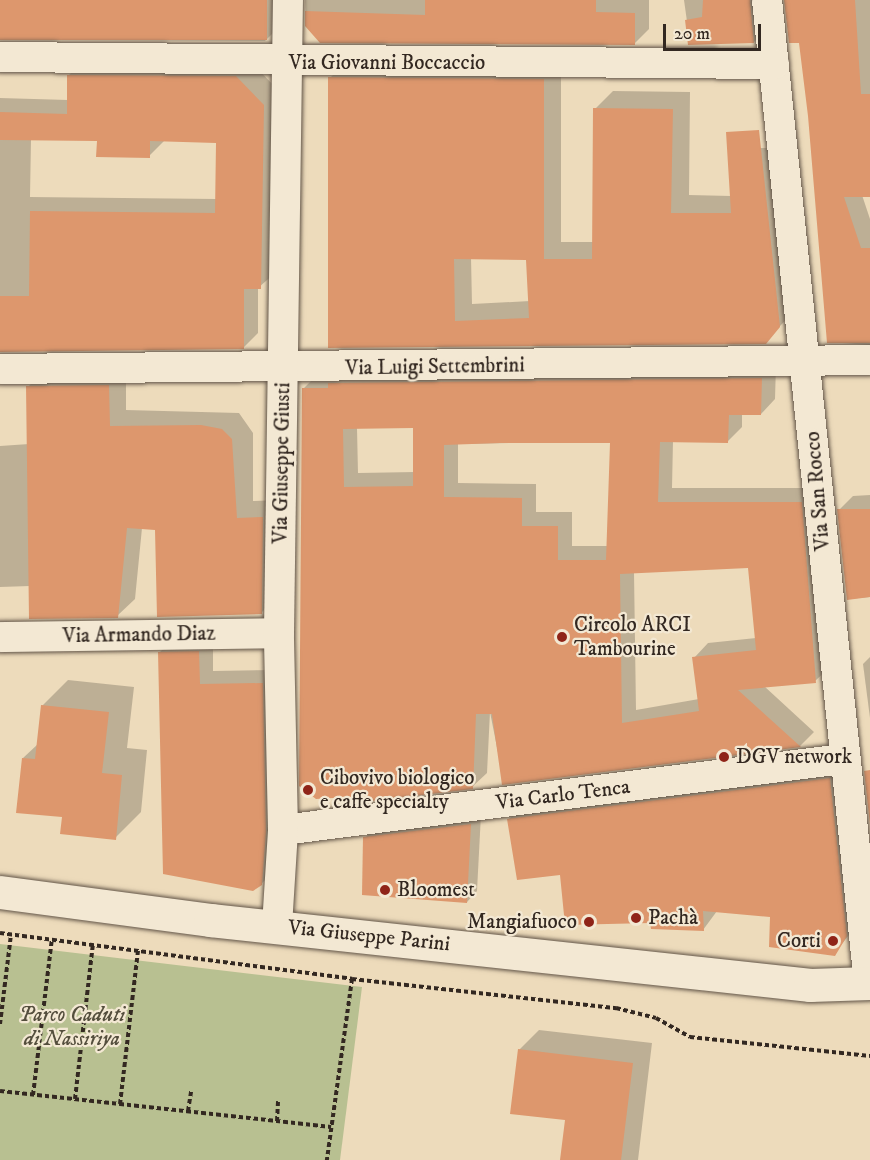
<!DOCTYPE html>
<meta charset="utf-8">
<style>
body{margin:0}
#map{position:relative;width:870px;height:1160px;overflow:hidden;background:#eddbbb;font-family:"IM FELL DW Pica",serif}
div>[style]{position:absolute}
.green>*{inset:0;background:#b8c091}
.shadow>*{inset:0;background:#0003}
.building>*{inset:0;background:#dd976d;transform-origin:0 0}
.path>*{height:4px;margin-top:-2px;transform-origin:0;background:repeating-linear-gradient(90deg,#332821 0 4.5px,transparent 0 7.5px)}
.roads{filter:drop-shadow(0 0 2px #625548) drop-shadow(0 0 2px #625548)}
.street>*{height:30px;margin:-15px;padding:0 15px;transform-origin:15px;border-radius:15px;background:#f3e8d3}
.secondary>*{height:33px;margin:-16.5px;padding:0 16.5px;transform-origin:16.5px;border-radius:16.5px;background:#f3e8d3}
.dots>*{width:16px;height:16px;translate:-50% -50%;box-sizing:border-box;border:3px solid #f3e8d3;border-radius:50%}
span{translate:-50% -50%;white-space:nowrap;text-align:center;line-height:1.15;-webkit-text-stroke:4.5px #f3e8d3;paint-order:stroke}
.street-label{font-size:21px;color:#332821}
.poi-label{font-size:21px;color:#332821}
.left{translate:0 -50%;text-align:left}
.right{translate:-100% -50%;text-align:right}
.park-label{font-size:21px;color:#544e3d;font-style:italic}
.scale{position:absolute;left:663px;top:24px;width:98px;height:27px;box-sizing:border-box;border:3px solid #332821;border-top:0;padding-left:8px;font-size:18px;line-height:21px;white-space:nowrap;color:#332821;-webkit-text-stroke:4px #f3e8d3;paint-order:stroke}
</style>
<div id="map">
<div class="green">
<div style="clip-path:polygon(0 944px,362px 987px,340px 1160px,0 1160px)"></div>
</div>
<div class="shadow">
<div style="clip-path:polygon(0 0,281px 0,280px 26px,265px 41px,0 40px)"></div>
<div style="clip-path:polygon(305px 0,649px 0,649px 29px,634px 44px,306px 25px)"></div>
<div style="clip-path:polygon(684px 0,768px 0,768px 27px,754px 42px,690px 43px)"></div>
<div style="clip-path:polygon(784px 0,870px 0,870px 105px,800px 41px,790px 41px)"></div>
<div style="clip-path:polygon(evenodd,348px 60px,561px 62px,561px 242px,594px 242px,595px 109px,613px 91px,690px 92px,689px 195px,731px 196px,747px 148px,781px 148px,797px 308px,765px 342px,330px 347px,330px 78px,348px 60px,471px 257px,527px 258px,530px 301px,472px 304px,471px 257px)"></div>
<div style="clip-path:polygon(evenodd,83px 61px,251px 62px,278px 90px,275px 273px,258px 288px,258px 333px,243px 348px,0 350px,0 98px,68px 100px,69px 75px,83px 61px,31px 139px,98px 140px,149px 156px,164px 141px,218px 141px,217px 199px,30px 197px,31px 139px)"></div>
<div style="clip-path:polygon(870px 150px,870px 195px,862px 195px,870px 219px,870px 345px,828px 342px,813px 165px)"></div>
<div style="clip-path:polygon(evenodd,776px 365px,775px 399px,761px 414px,742px 414px,742px 427px,728px 441px,673px 441px,672px 488px,816px 488px,830px 667px,815px 681px,764px 686px,814px 732px,800px 746px,504px 783px,490px 712px,487px 773px,472px 787px,366px 801px,303px 389px,318px 374px,776px 365px,414px 427px,415px 472px,358px 473px,357px 428px,414px 427px,776px 365px,611px 441px,608px 546px,572px 546px,572px 512px,536px 512px,536px 484px,458px 483px,458px 444px,611px 441px,776px 365px,749px 566px,756px 638px,708px 643px,694px 658px,699px 699px,636px 710px,634px 572px,749px 566px)"></div>
<div style="clip-path:polygon(45px 369px,126px 369px,126px 410px,239px 413px,253px 433px,253px 501px,280px 500px,279px 595px,261px 613px,157px 528px,142px 528px,135px 599px,117px 616px,30px 586px,0 587px,0 446px,29px 444px,28px 387px)"></div>
<div style="clip-path:polygon(870px 495px,870px 597px,848px 599px,839px 510px,853px 496px)"></div>
<div style="clip-path:polygon(213px 638px,213px 671px,276px 670px,276px 870px,261px 884px,159px 653px,173px 639px)"></div>
<div style="clip-path:polygon(870px 657px,870px 718px,863px 664px)"></div>
<div style="clip-path:polygon(68px 680px,134px 687px,127px 748px,147px 750px,141px 812px,115px 838px,63px 816px,23px 758px,38px 744px,42px 706px)"></div>
<div style="clip-path:polygon(844px 765px,860px 921px,834px 954px,772px 916px,717px 911px,703px 930px,652px 922px,561px 873px,509px 819px,523px 805px)"></div>
<div style="clip-path:polygon(481px 814px,477px 891px,467px 902px,365px 838px,376px 827px)"></div>
<div style="clip-path:polygon(539px 1030px,652px 1043px,638px 1160px,561px 1160px,566px 1118px,519px 1050px)"></div>
</div>
<div class="building">
<div style="left:0;top:0;width:267px;height:40px"></div>
<div style="clip-path:polygon(425px 0,596px 0,596px 12px,635px 13px,635px 45px,320px 43px,305px 26px,305px 11px,425px 15px)"></div>
<div style="clip-path:polygon(703px 0,750px 0,754px 43px,688px 45px,685px 20px,702px 17px)"></div>
<div style="clip-path:polygon(784px 0,855px 0,861px 94px,870px 94px,870px 197px,844px 197px,861px 248px,870px 248px,870px 343px,827px 343px,808px 116px,799px 43px,789px 43px)"></div>
<div style="clip-path:polygon(67px 75px,236px 76px,264px 105px,261px 289px,244px 289px,244px 349px,0 352px,0 296px,29px 296px,30px 211px,215px 213px,216px 143px,150px 141px,150px 158px,96px 157px,97px 141px,0 140px,0 112px,67px 114px)"></div>
<div style="clip-path:polygon(evenodd,328px 77px,544px 79px,544px 259px,592px 259px,593px 108px,673px 109px,671px 213px,731px 213px,726px 132px,759px 130px,780px 327px,766px 344px,328px 348px,328px 77px,454px 259px,526px 260px,529px 318px,455px 321px,454px 259px)"></div>
<div style="clip-path:polygon(evenodd,762px 378px,761px 415px,729px 415px,728px 443px,660px 442px,658px 502px,802px 502px,816px 683px,738px 690px,801px 747px,502px 785px,492px 714px,476px 714px,473px 789px,364px 802px,365px 796px,316px 799px,299px 786px,302px 388px,328px 388px,328px 383px,762px 378px,413px 428px,413px 486px,344px 487px,343px 429px,413px 428px,762px 378px,500px 443px,610px 443px,606px 560px,558px 560px,558px 526px,522px 526px,522px 498px,444px 497px,444px 445px,500px 443px,762px 378px,748px 568px,756px 650px,692px 657px,699px 711px,622px 723px,620px 574px,748px 568px)"></div>
<div style="clip-path:polygon(109px 385px,110px 426px,201px 425px,222px 429px,232px 439px,237px 518px,263px 517px,262px 614px,157px 617px,155px 530px,127px 528px,118px 618px,29px 619px,26px 386px)"></div>
<div style="clip-path:polygon(837px 509px,870px 509px,870px 597px,847px 600px)"></div>
<div style="clip-path:polygon(199px 651px,200px 684px,263px 683px,266px 832px,262px 885px,253px 891px,163px 874px,158px 652px)"></div>
<div style="clip-path:polygon(41px 705px,109px 712px,102px 773px,122px 775px,116px 840px,60px 834px,62px 817px,16px 813px,22px 758px,35px 759px)"></div>
<div style="clip-path:polygon(870px 770px,870px 825px,864px 771px)"></div>
<div style="clip-path:polygon(830px 778px,847px 936px,835px 956px,769px 947px,770px 917px,703px 911px,704px 931px,651px 929px,650px 923px,565px 925px,560px 875px,517px 880px,507px 819px)"></div>
<div style="clip-path:polygon(471px 824px,467px 903px,362px 895px,363px 837px)"></div>
<div style="clip-path:polygon(518px 1049px,633px 1063px,621px 1160px,560px 1160px,565px 1120px,510px 1114px)"></div>
</div>
<div class="path">
<div style="left:0;top:933px;width:355px;rotate:7.4deg"></div>
<div style="left:352px;top:979px;width:183px;rotate:97.9deg"></div>
<div style="left:352px;top:979px;width:266px;rotate:6.3deg"></div>
<div style="left:616px;top:1008px;width:41px;rotate:14deg"></div>
<div style="left:656px;top:1018px;width:39px;rotate:29deg"></div>
<div style="left:690px;top:1037px;width:181px;rotate:6deg"></div>
<div style="left:0;top:1024px;width:90px;rotate:-83deg"></div>
<div style="left:0;top:1091px;width:333px;rotate:6.2deg"></div>
<div style="left:33px;top:1095px;width:157px;rotate:-83.1deg"></div>
<div style="left:75px;top:1099px;width:156px;rotate:-83.4deg"></div>
<div style="left:120px;top:1104px;width:155px;rotate:-83.3deg"></div>
<div style="left:188px;top:1111px;width:20px;rotate:-81deg"></div>
<div style="left:277px;top:1121px;width:20px;rotate:-87deg"></div>
</div>
<div class="roads">
<div class="street">
<div style="left:767px;top:0;width:988px;rotate:84.08deg"></div>
<div style="left:0;top:57px;width:774px;rotate:0.52deg"></div>
<div style="left:0;top:369px;width:870px;rotate:-0.59deg"></div>
<div style="left:0;top:637px;width:279px;rotate:-0.8deg"></div>
<div style="left:283px;top:830px;width:564px;rotate:-7.23deg"></div>
<div style="left:277px;top:926px;width:96px;rotate:-86.4deg"></div>
<div style="left:283px;top:830px;width:197px;rotate:-91.2deg"></div>
<div style="left:279px;top:633px;width:633px;rotate:-89.19deg"></div>
</div>
<div class="secondary">
<div style="left:0;top:892px;width:212px;rotate:7.6deg"></div>
<div style="left:210px;top:920px;width:604px;rotate:6.18deg"></div>
<div style="left:810px;top:985px;width:60px;rotate:-1.9deg"></div>
</div>
</div>
<div class="dots">
<div style="left:562px;top:637px;background:#8f2418"></div>
<div style="left:724px;top:757px;background:#8f2418"></div>
<div style="left:308px;top:790px;background:#8f2418"></div>
<div style="left:385px;top:890px;background:#8f2418"></div>
<div style="left:636px;top:918px;background:#8f2418"></div>
<div style="left:589px;top:922px;background:#8f2418"></div>
<div style="left:833px;top:941px;background:#8f2418"></div>
</div>
<div class="street-label">
<span style="left:387px;top:63px">Via Giovanni Boccaccio</span>
<span style="left:435px;top:367px;rotate:-1deg">Via Luigi Settembrini</span>
<span style="left:282px;top:463px;rotate:-89deg">Via Giuseppe Giusti</span>
<span style="left:818px;top:491px;rotate:-95deg">Via San Rocco</span>
<span style="left:139px;top:635px;rotate:-1deg">Via Armando Diaz</span>
<span style="left:563px;top:795px;rotate:-7deg">Via Carlo Tenca</span>
<span style="left:369px;top:936px;rotate:6deg">Via Giuseppe Parini</span>
</div>
<div class="poi-label">
<span class="left" style="left:574px;top:637px">Circolo ARCI<br>Tambourine</span>
<span class="left" style="left:736px;top:757px">DGV network</span>
<span class="left" style="left:320px;top:790px">Cibovivo biologico<br>e caffe specialty</span>
<span class="left" style="left:397px;top:890px">Bloomest</span>
<span class="left" style="left:648px;top:918px">Pachà</span>
<span class="right" style="left:577px;top:922px">Mangiafuoco</span>
<span class="right" style="left:821px;top:941px">Corti</span>
</div>
<div class="park-label">
<span style="left:72px;top:1027px">Parco Caduti<br>di Nassiriya</span>
</div>
<div class="scale">20 m</div>
</div>
